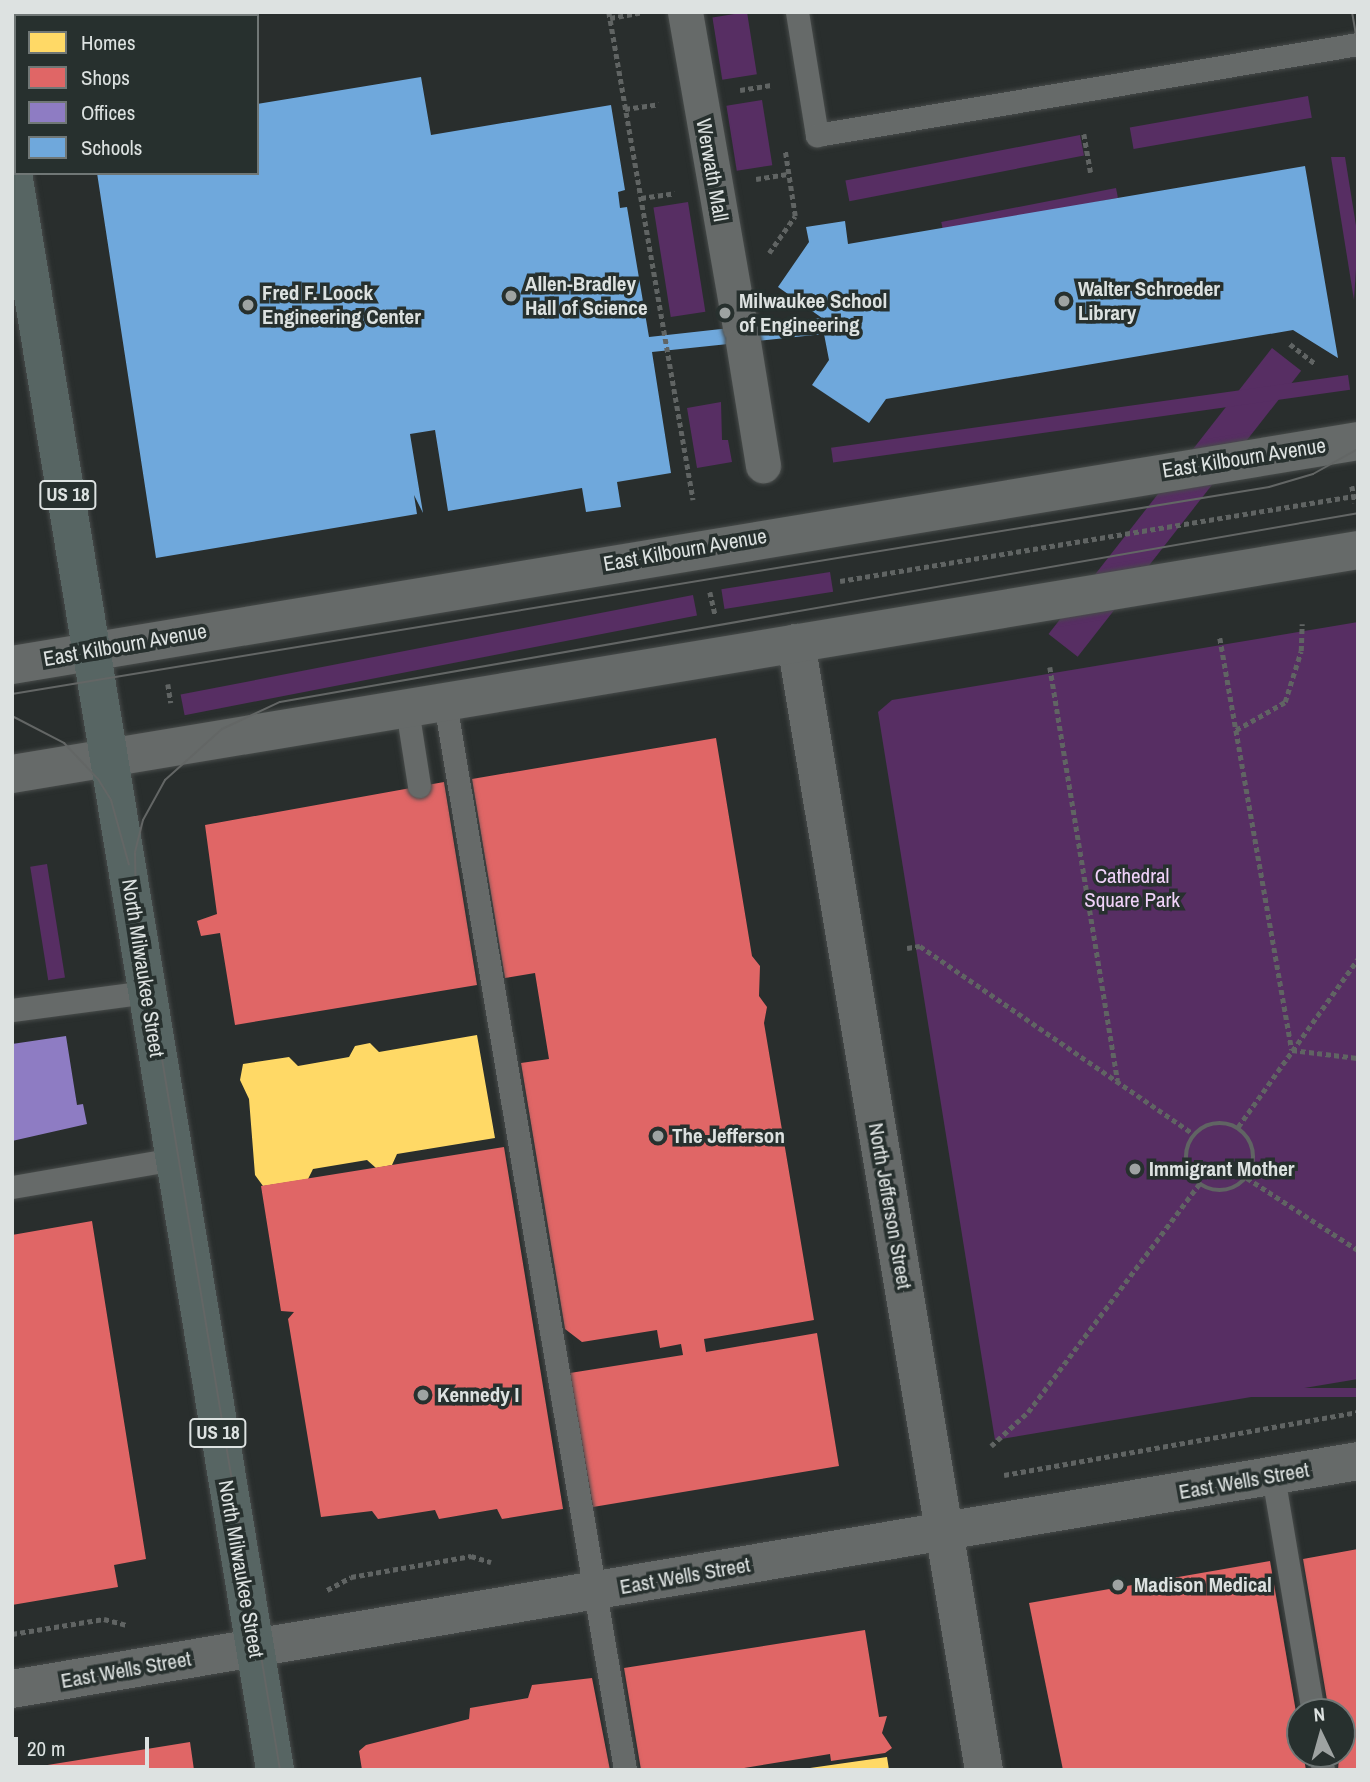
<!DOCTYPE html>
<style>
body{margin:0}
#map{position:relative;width:1370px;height:1782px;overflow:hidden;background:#292e2d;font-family:"Archivo Narrow",sans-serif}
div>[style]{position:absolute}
.green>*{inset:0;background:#572e63;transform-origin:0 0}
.homes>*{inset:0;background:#ffd966}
.shops>*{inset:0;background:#e06666}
.offices>*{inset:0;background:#8e7cc3}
.schools>*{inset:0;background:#6fa8dc}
.path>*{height:4.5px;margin-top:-2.25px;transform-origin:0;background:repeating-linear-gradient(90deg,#606463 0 5px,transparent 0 8.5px)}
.path>.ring{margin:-2.25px;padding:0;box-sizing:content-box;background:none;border:4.5px solid #606463;border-radius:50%}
.roads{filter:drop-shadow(0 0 2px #474b4a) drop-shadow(0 0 2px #474b4a)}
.service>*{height:23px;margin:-11.5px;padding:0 11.5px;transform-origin:11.5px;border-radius:11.5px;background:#666a69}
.pedestrian>*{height:35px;margin:-17.5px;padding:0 17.5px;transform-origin:17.5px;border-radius:17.5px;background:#666a69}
.minor>*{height:38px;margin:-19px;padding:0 19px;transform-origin:19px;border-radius:19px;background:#666a69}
.tertiary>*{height:38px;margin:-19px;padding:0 19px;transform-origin:19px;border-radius:19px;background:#666a69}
.secondary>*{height:38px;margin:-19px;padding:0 19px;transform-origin:19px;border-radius:19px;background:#666a69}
.primary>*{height:38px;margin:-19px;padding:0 19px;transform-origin:19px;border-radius:19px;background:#576563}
.tram>*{height:2px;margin:-1px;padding:0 1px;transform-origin:1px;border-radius:1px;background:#636665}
.dots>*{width:19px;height:19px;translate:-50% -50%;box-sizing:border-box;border:4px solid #27302e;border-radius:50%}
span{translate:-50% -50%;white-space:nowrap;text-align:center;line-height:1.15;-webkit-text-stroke:7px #27302e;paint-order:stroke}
.shield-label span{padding:2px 5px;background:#27302e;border:2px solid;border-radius:5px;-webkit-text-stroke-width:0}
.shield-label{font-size:19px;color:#dde2e1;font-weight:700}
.street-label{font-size:21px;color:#dde2e1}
.poi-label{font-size:21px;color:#dde2e1;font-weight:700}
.left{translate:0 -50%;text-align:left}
.park-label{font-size:21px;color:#f0d2f9}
.frame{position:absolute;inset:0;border:14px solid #dde2e1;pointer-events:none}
.legend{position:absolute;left:14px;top:14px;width:245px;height:161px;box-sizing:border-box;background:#27302e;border:2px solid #707776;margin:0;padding:9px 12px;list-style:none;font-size:21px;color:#dde2e1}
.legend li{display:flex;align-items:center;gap:14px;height:35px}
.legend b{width:35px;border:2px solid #707776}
.north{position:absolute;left:1286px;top:1698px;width:70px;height:70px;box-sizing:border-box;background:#27302e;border:2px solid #707776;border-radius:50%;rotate:355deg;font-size:19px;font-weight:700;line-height:28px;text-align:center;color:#dde2e1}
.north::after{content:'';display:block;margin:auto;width:24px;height:32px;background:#9ea3a2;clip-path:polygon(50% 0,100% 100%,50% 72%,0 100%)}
.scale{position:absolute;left:14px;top:1737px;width:135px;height:32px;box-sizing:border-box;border:4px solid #dde2e1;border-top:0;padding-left:9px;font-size:21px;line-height:24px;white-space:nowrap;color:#dde2e1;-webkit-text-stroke:5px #27302e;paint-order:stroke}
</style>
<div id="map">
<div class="green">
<div style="left:747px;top:12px;width:63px;height:35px;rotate:81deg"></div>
<div style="left:1308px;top:96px;width:22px;height:181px;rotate:80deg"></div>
<div style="left:762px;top:100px;width:66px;height:36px;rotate:81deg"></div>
<div style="left:1080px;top:135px;width:21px;height:239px;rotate:79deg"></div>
<div style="clip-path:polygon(1331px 157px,1345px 157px,1358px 238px,1354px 300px)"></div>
<div style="left:1116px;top:188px;width:10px;height:178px;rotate:79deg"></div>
<div style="left:688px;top:202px;width:111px;height:35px;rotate:81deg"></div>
<div style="left:1272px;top:348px;width:37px;height:363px;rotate:38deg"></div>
<div style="left:1348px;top:375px;width:15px;height:522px;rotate:82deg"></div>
<div style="clip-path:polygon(721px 402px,722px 440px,728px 440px,732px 462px,697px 468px,687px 408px)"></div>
<div style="left:830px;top:572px;width:20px;height:110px;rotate:81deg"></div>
<div style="left:693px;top:595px;width:21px;height:522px;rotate:79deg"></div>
<div style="clip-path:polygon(1358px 622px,1358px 1379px,995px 1440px,878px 712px,892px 700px)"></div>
<div style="left:47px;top:864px;width:115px;height:17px;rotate:81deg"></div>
<div style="left:1358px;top:1388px;width:9px;height:182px;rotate:90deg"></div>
</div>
<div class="homes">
<div style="clip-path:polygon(477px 1035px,495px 1138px,397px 1154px,392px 1165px,376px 1168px,367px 1160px,313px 1169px,308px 1179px,263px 1186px,255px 1175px,249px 1099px,240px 1080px,243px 1064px,289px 1057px,298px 1066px,349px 1057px,355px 1046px,370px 1043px,379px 1052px)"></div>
<div style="clip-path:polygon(887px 1757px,889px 1770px,810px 1770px,810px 1768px)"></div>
</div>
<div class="shops">
<div style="clip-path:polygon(716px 738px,752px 956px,760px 966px,759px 996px,767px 1007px,764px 1023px,814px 1320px,704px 1339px,706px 1352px,817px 1333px,839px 1466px,593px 1507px,570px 1373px,683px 1355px,681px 1344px,660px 1348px,657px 1330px,582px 1342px,565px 1329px,521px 1063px,549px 1059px,535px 973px,505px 978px,472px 779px)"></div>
<div style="clip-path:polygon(444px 782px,477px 985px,235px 1025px,220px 933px,201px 936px,197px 921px,217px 914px,205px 825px)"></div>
<div style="clip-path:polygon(504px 1147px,563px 1509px,502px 1519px,497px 1509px,439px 1519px,435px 1510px,378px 1519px,372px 1511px,321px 1517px,288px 1319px,294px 1312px,281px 1311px,261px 1186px)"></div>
<div style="clip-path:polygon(92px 1221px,146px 1559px,114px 1565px,118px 1587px,12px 1605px,12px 1235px)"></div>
<div style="clip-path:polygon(1358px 1549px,1358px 1770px,1338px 1770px,1342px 1712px,1329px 1712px,1303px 1559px)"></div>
<div style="clip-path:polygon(1270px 1561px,1306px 1770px,1063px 1770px,1029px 1603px)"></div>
<div style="clip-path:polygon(865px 1630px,879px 1717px,887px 1716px,882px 1733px,892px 1748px,885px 1753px,831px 1761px,830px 1754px,732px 1770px,641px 1770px,624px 1668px)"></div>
<div style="clip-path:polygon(592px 1678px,610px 1770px,362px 1770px,359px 1751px,366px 1745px,469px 1719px,470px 1708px,528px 1698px,532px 1685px)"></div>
<div style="clip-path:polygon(190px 1742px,194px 1770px,29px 1770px,29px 1768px)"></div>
</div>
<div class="offices">
<div style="clip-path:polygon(66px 1036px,77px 1105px,83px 1104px,87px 1124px,12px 1141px,12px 1044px)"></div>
</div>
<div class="schools">
<div style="clip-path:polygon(421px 77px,431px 135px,611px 105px,625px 190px,618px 192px,620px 208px,627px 207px,649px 337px,822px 318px,778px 287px,809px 242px,806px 227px,845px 221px,848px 244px,1305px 166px,1338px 358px,1293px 330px,886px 399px,869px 423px,812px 385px,829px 360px,824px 334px,652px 352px,671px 473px,617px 482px,621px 507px,586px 512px,582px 488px,448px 511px,435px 430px,410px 434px,423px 513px,414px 495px,417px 514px,156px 558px,97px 173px,257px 173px,257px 104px)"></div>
</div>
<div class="path">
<div style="left:609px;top:12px;width:495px;rotate:80.2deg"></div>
<div style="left:610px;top:18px;width:34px;rotate:-10deg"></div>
<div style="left:740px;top:90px;width:33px;rotate:-9deg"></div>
<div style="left:625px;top:109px;width:34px;rotate:-8deg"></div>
<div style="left:1084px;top:134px;width:39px;rotate:80deg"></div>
<div style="left:756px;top:179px;width:32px;rotate:-9deg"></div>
<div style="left:641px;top:198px;width:34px;rotate:-8deg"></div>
<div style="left:769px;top:253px;width:45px;rotate:-54.9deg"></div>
<div style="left:795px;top:216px;width:66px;rotate:-98.7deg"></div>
<div style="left:1290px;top:344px;width:33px;rotate:38deg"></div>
<div style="left:1352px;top:486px;width:17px;rotate:80deg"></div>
<div style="left:840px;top:581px;width:521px;rotate:-9.39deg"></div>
<div style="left:710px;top:592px;width:23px;rotate:77deg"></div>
<div style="left:1220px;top:638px;width:418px;rotate:80.1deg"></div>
<div style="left:1292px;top:1050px;width:66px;rotate:6.9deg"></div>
<div style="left:1050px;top:667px;width:419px;rotate:80.7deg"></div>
<div style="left:168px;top:684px;width:19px;rotate:81deg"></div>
<div style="left:1236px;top:730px;width:56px;rotate:-29.7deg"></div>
<div style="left:1285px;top:702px;width:53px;rotate:-72.6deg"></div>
<div style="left:1301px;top:651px;width:27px;rotate:-88deg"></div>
<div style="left:907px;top:948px;width:13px;rotate:-9deg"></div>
<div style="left:920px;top:946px;width:332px;rotate:34.5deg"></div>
<div class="ring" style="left:1186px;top:1123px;width:63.5px;height:63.5px"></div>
<div style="left:1238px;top:1127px;width:206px;rotate:-54.5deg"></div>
<div style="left:1247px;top:1178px;width:132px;rotate:33deg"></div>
<div style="left:991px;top:1446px;width:50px;rotate:-42.6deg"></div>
<div style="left:1028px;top:1412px;width:285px;rotate:-53.1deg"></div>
<div style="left:1004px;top:1475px;width:360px;rotate:-10.1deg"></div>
<div style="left:327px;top:1590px;width:27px;rotate:-28deg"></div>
<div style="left:351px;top:1577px;width:122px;rotate:-9.9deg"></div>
<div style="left:471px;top:1556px;width:21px;rotate:17deg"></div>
<div style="left:12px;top:1634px;width:93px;rotate:-9.3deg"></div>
<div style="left:104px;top:1619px;width:24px;rotate:15deg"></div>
</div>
<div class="roads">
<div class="service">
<div style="left:797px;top:12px;width:125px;rotate:80.8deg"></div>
<div style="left:817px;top:135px;width:549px;rotate:-9.55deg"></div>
<div style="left:445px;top:703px;width:1082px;rotate:80.42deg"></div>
<div style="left:407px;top:709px;width:78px;rotate:81.1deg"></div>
<div style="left:12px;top:1010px;width:136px;rotate:-7.6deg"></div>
<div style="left:12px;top:1187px;width:164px;rotate:-9.8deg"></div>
<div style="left:1273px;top:1476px;width:239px;rotate:80.4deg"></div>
<div style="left:1320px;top:1754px;width:16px;rotate:79deg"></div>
</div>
<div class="pedestrian">
<div style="left:685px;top:12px;width:320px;rotate:80.1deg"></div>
<div style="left:743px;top:342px;width:125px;rotate:80.8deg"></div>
</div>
<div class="minor">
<div style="left:796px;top:643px;width:1143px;rotate:80.53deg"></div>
</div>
<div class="tertiary">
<div style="left:12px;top:665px;width:1365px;rotate:-9.45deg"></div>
<div style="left:12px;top:774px;width:1365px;rotate:-9.45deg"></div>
</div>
<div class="secondary">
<div style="left:12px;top:1689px;width:1365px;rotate:-9.61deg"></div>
</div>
<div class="primary">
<div style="left:12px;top:167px;width:1624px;rotate:80.68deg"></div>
</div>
</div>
<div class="tram">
<div style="left:1352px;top:12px;width:36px;rotate:80deg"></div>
<div style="left:12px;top:694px;width:1274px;rotate:-9.35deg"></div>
<div style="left:1269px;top:487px;width:46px;rotate:-16.5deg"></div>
<div style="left:1313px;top:474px;width:51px;rotate:-29.1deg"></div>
<div style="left:12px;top:716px;width:59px;rotate:27.4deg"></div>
<div style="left:64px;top:743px;width:50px;rotate:46.6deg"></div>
<div style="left:98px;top:779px;width:25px;rotate:58deg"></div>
<div style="left:111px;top:800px;width:67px;rotate:74.5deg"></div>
<div style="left:135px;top:896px;width:886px;rotate:80.58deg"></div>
<div style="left:136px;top:906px;width:54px;rotate:-91.1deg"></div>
<div style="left:135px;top:852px;width:33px;rotate:-76deg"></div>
<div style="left:143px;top:820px;width:46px;rotate:-61.2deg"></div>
<div style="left:165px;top:780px;width:76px;rotate:-41.8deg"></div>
<div style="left:222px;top:729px;width:64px;rotate:-25deg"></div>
<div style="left:280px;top:702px;width:1094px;rotate:-9.94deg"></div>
</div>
<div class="dots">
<div style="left:511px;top:296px;background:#9ea3a2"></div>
<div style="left:1064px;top:301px;background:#9ea3a2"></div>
<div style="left:248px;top:305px;background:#9ea3a2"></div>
<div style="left:725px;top:313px;background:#9ea3a2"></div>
<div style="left:658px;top:1136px;background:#9ea3a2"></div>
<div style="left:1135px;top:1169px;background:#9ea3a2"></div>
<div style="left:423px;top:1395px;background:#9ea3a2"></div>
<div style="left:1118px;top:1585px;background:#9ea3a2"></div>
</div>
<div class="shield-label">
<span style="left:68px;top:495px">US 18</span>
<span style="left:218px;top:1433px">US 18</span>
</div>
<div class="street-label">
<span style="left:712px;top:170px;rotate:80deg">Werwath Mall</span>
<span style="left:1244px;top:458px;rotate:-9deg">East Kilbourn Avenue</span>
<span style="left:685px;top:550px;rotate:-10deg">East Kilbourn Avenue</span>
<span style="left:125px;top:645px;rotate:-10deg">East Kilbourn Avenue</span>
<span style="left:143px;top:968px;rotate:81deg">North Milwaukee Street</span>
<span style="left:890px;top:1206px;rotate:80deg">North Jefferson Street</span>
<span style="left:1244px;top:1481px;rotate:-10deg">East Wells Street</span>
<span style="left:241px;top:1569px;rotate:80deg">North Milwaukee Street</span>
<span style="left:685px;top:1576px;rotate:-10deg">East Wells Street</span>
<span style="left:126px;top:1670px;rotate:-10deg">East Wells Street</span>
</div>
<div class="poi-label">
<span class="left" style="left:525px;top:296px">Allen-Bradley<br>Hall of Science</span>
<span class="left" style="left:1078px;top:301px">Walter Schroeder<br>Library</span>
<span class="left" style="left:262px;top:305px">Fred F. Loock<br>Engineering Center</span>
<span class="left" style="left:739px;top:313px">Milwaukee School<br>of Engineering</span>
<span class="left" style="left:672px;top:1136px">The Jefferson</span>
<span class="left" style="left:1149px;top:1169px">Immigrant Mother</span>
<span class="left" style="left:437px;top:1395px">Kennedy I</span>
<span class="left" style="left:1134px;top:1585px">Madison Medical</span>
</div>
<div class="park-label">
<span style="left:1132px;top:888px">Cathedral<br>Square Park</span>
</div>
<div class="frame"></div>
<ul class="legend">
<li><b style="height:19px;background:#ffd966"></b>Homes</li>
<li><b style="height:19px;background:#e06666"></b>Shops</li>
<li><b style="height:19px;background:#8e7cc3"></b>Offices</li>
<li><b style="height:19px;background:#6fa8dc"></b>Schools</li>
</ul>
<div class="north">N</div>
<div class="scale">20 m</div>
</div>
